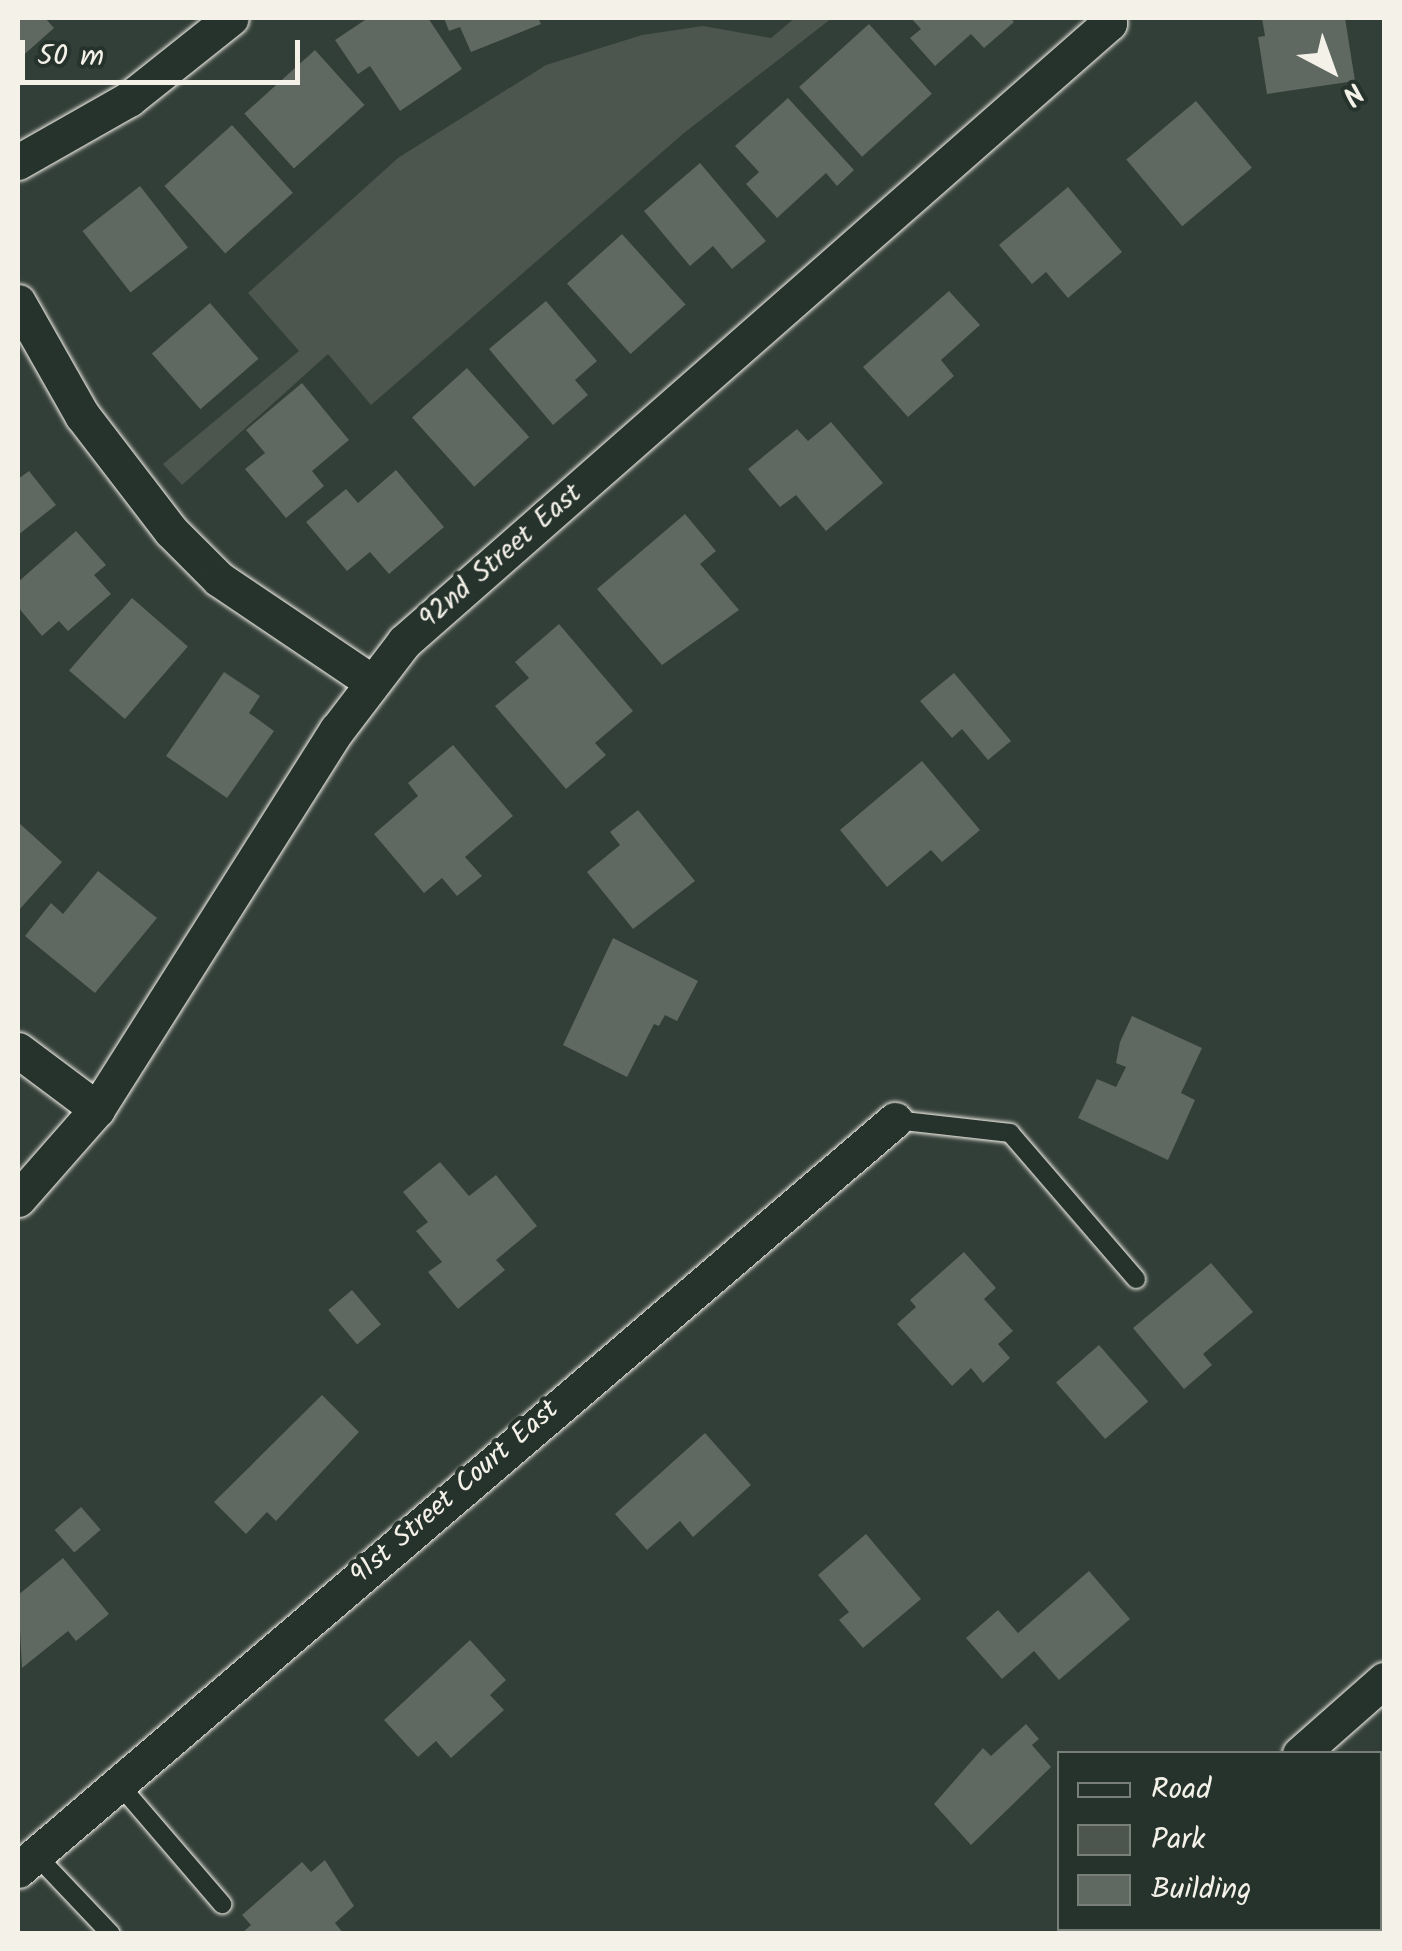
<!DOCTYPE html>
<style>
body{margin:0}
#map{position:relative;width:1402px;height:1951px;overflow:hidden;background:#323e38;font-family:Kalam,sans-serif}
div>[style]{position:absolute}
.green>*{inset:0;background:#4c564f}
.building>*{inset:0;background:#5f6861;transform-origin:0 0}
.roads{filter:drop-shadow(0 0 2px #f4f1e8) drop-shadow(0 0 2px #f4f1e8)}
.service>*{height:18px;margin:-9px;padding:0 9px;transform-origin:9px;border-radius:9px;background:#26332d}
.minor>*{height:35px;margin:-17.5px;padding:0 17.5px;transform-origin:17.5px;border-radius:17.5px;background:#26332d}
span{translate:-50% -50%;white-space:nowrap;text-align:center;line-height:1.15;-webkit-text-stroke:8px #26332d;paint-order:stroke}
.street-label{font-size:28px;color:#f4f1e8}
.frame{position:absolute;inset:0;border:20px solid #f4f1e8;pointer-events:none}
.legend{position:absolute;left:1057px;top:1751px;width:325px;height:180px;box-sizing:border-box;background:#26332d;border:2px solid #787f78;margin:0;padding:12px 18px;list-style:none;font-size:30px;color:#f4f1e8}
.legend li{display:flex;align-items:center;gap:20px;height:50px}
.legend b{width:50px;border:2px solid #787f78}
.north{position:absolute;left:1282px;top:20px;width:100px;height:100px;-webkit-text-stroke:8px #26332d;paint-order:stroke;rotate:139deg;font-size:28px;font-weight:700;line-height:40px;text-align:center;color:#f4f1e8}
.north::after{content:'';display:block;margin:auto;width:35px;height:45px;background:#f4f1e8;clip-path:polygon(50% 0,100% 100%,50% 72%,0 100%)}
.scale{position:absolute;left:20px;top:40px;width:280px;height:45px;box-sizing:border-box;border:5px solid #f4f1e8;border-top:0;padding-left:12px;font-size:30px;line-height:35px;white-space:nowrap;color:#f4f1e8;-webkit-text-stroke:8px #26332d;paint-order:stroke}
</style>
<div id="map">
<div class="green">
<div style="clip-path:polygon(795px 18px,832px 18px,684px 133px,371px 405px,328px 354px,182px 485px,163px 464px,299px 351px,248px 293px,398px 158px,546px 65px,642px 35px,703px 26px,771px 38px)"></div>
</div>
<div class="building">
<div style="clip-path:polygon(18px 18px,45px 18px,54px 28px,18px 60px)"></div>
<div style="clip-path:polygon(368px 18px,428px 18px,462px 69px,400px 111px,370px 66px,358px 74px,335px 40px)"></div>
<div style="clip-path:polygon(444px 18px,538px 18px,541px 24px,471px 52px,460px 27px,449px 31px)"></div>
<div style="clip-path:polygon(911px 18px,1010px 18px,1014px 22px,984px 48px,971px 34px,935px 66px,910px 38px,921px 29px)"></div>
<div style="clip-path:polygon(1262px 18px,1345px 18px,1355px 81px,1267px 94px,1258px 37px,1265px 36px)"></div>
<div style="left:869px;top:24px;width:94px;height:94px;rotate:48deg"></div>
<div style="left:315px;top:50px;width:74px;height:95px;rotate:48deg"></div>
<div style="clip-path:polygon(788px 98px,854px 170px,837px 186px,826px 173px,777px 218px,746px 184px,759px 172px,735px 146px)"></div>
<div style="left:1196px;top:101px;width:87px;height:91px;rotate:50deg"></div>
<div style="left:232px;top:125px;width:91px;height:91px;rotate:48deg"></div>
<div style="clip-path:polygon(700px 163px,766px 241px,732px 269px,713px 246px,690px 266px,644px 211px)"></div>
<div style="left:140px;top:186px;width:78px;height:73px;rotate:52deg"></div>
<div style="clip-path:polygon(1068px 187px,1122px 252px,1068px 298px,1046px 272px,1032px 284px,999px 245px)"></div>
<div style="left:622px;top:234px;width:95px;height:74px;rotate:48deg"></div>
<div style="clip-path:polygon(949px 291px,980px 325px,941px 360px,954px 376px,908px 417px,863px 367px)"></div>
<div style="clip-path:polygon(546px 301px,597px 361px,575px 380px,588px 395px,553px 425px,489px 349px)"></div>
<div style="left:210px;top:303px;width:74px;height:77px;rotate:49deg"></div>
<div style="left:467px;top:368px;width:93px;height:74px;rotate:48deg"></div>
<div style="clip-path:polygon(302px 383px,349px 440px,312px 471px,324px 486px,286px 518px,245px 469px,265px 453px,246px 430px)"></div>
<div style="clip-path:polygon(831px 422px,883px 483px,826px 531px,796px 495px,780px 507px,748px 469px,797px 429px,808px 441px)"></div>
<div style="clip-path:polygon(396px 470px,444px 527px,389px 574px,370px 552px,347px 571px,306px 522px,346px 489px,358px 503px)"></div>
<div style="clip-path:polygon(29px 471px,56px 505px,18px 535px,18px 479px)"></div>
<div style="clip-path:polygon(685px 514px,716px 551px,700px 564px,739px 610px,662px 665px,597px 589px)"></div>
<div style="clip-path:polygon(76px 531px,106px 565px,94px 575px,111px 594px,68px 631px,59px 621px,42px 636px,18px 607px,18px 582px)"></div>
<div style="left:132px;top:598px;width:74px;height:96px;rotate:41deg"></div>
<div style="clip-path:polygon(559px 624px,633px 711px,595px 743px,606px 755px,566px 789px,495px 706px,529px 678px,515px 662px)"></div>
<div style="clip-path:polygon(224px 672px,260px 696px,249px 713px,274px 731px,227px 798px,166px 756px)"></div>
<div style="clip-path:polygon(954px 673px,1011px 741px,988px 760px,962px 729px,952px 738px,920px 701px)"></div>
<div style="clip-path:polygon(453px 745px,513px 816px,465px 857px,482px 876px,457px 896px,442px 878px,424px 893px,374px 834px,418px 796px,408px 783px)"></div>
<div style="clip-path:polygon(922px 761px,980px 830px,942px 862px,931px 850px,887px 887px,840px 830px)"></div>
<div style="clip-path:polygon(638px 810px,695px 881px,633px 929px,587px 872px,620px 845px,610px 832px)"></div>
<div style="clip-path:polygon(18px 822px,62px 862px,18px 911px)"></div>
<div style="clip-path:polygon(98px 871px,157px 918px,95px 993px,25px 936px,51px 903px,63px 914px)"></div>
<div style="clip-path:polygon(613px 938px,698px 981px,677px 1021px,665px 1015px,659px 1026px,654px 1024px,627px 1077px,563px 1045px)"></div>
<div style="clip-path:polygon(1132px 1016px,1202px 1048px,1181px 1093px,1195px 1100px,1168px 1160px,1078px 1118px,1097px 1079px,1116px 1087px,1126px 1067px,1116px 1063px,1120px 1042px)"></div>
<div style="clip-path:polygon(440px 1162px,469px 1196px,496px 1175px,537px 1226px,496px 1260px,505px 1270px,458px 1309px,428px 1272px,442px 1262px,416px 1231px,428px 1222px,403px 1192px)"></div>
<div style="clip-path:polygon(964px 1252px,996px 1288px,984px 1299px,1013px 1331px,998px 1344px,1010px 1358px,983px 1383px,971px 1368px,952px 1386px,897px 1324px,916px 1307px,910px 1300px)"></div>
<div style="clip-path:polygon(1211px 1263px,1253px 1312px,1203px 1354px,1212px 1365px,1184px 1389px,1133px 1328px)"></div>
<div style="left:352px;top:1290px;width:45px;height:31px;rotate:50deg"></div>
<div style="left:1099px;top:1345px;width:75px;height:57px;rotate:49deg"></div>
<div style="clip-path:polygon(322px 1395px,359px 1432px,276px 1521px,267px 1512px,246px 1534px,214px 1502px)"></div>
<div style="clip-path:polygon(705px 1433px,751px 1485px,693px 1537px,680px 1521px,647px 1550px,615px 1514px)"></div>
<div style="left:81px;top:1507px;width:30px;height:35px;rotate:49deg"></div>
<div style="clip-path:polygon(866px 1534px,921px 1599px,863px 1648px,839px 1620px,849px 1612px,818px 1575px)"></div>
<div style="clip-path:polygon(63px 1558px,109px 1614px,76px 1641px,68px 1631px,22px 1668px,18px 1595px)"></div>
<div style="clip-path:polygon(1089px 1571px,1130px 1619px,1059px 1680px,1034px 1651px,1002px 1679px,966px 1638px,998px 1610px,1018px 1633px)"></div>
<div style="clip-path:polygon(470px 1640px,506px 1680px,490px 1695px,504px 1710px,451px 1758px,436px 1741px,418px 1757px,384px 1720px)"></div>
<div style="clip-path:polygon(1026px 1724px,1039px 1739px,1032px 1745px,1051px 1767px,971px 1845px,934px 1804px,983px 1748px,991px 1756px)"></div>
<div style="clip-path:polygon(325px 1860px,354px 1906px,335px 1923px,344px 1934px,241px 1934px,251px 1925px,242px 1915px,302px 1862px,311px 1872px)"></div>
</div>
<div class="roads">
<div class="service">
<div style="left:895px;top:1120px;width:116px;rotate:6.4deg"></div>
<div style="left:1010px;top:1133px;width:193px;rotate:49.2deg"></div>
<div style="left:118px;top:1783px;width:160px;rotate:49.3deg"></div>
<div style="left:35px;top:1854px;width:110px;rotate:46.5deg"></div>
</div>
<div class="minor">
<div style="left:18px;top:162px;width:128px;rotate:-29.6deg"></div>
<div style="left:129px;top:99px;width:130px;rotate:-38.5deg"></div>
<div style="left:18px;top:302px;width:130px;rotate:60.5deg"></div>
<div style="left:82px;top:415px;width:146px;rotate:52.5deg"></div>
<div style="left:171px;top:531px;width:68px;rotate:45deg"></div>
<div style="left:219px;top:579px;width:182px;rotate:34deg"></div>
<div style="left:18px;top:1050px;width:99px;rotate:36.8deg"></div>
<div style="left:18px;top:1199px;width:120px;rotate:-48.7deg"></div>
<div style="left:97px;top:1109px;width:449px;rotate:-57.7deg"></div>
<div style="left:337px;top:730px;width:111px;rotate:-52.7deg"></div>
<div style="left:404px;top:642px;width:938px;rotate:-41.28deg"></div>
<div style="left:1109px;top:23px;width:6px;rotate:-121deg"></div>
<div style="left:1300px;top:1754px;width:112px;rotate:-41.4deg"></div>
<div style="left:18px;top:1870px;width:1154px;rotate:-40.54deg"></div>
<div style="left:1093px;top:1934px;width:8px;rotate:-50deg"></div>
</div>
</div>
<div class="street-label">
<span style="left:501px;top:557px;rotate:-41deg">92nd Street East</span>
<span style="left:455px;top:1493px;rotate:-41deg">91st Street Court East</span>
</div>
<div class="frame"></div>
<ul class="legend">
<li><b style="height:12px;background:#26332d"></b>Road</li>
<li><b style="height:28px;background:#4c564f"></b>Park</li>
<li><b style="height:28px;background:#5f6861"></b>Building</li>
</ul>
<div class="north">N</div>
<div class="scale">50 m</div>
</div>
